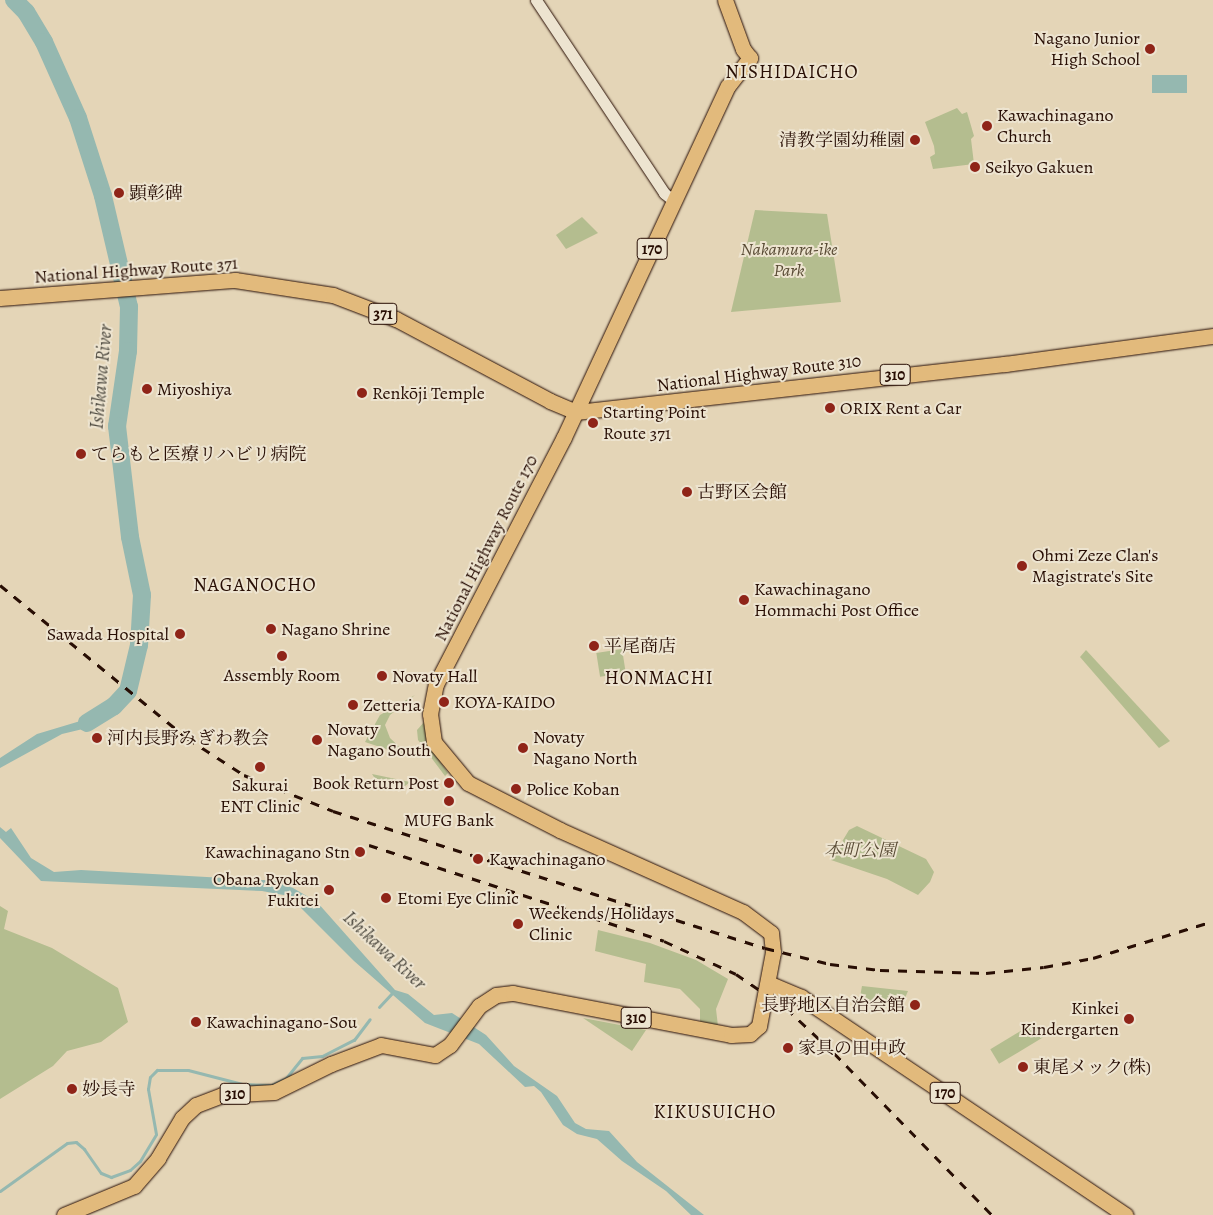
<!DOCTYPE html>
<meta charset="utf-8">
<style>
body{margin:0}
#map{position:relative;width:1213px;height:1215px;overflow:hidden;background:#e4d5b7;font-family:Alegreya,"Noto Serif JP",serif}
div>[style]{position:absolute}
.green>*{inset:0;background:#b4bd8f;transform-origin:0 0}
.water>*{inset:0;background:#95b8b0;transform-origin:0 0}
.stream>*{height:3px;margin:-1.5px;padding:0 1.5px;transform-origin:1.5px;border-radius:1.5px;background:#95b8b0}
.river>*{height:18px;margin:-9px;padding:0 9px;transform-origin:9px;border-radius:9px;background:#95b8b0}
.roads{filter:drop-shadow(0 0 1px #280e04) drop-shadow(0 0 1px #280e04)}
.secondary>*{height:11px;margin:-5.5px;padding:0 5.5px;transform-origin:5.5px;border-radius:5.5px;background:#ede4d0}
.highway>*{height:15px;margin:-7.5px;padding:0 7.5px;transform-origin:7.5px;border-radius:7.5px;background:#e2ba7c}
.rail>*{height:3px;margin-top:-1.5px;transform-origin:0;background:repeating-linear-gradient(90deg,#280e04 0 9px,transparent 0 18px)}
.dots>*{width:14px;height:14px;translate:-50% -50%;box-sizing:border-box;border:2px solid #ede4d0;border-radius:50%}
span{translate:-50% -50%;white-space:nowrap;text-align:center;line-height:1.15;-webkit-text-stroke:4px #ede4d0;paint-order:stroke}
.shield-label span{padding:1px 4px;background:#ede4d0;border:1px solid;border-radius:4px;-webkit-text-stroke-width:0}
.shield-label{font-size:16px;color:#280e04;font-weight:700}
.poi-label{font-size:18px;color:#280e04}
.right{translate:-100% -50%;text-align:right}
.left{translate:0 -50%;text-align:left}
.park-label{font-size:18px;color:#594b35;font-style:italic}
.street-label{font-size:18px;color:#280e04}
.neighbourhood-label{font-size:19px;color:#280e04;letter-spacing:1px}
.water-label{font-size:19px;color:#4e4a40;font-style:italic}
</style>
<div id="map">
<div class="green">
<div style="clip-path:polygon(957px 108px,962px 114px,967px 112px,974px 136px,971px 139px,974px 164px,933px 169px,930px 157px,935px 154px,934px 146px,925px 122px)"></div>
<div style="clip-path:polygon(755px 210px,827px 214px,841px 302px,731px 312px)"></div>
<div style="clip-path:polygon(582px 217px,598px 233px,566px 249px,556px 235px)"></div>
<div style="left:622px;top:649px;width:24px;height:26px;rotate:81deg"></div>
<div style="clip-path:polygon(1086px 650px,1170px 741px,1159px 748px,1080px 657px)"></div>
<div style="clip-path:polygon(415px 695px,390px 715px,385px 725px,390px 738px,410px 757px,365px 742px,380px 715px)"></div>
<div style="clip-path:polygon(425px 721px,427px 742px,448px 773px,445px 776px,418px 740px,417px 730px)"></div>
<div style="clip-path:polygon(372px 774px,410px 782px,405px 786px,392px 784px,376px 780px)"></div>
<div style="clip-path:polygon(857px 826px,926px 859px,934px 872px,930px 882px,918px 895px,887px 879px,831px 860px,849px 830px)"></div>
<div style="clip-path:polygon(0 906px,8px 911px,4px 929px,52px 948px,118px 988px,128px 1022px,101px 1042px,67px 1051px,53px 1066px,0 1099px)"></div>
<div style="clip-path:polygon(598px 930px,650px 943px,696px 960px,728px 979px,716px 1009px,718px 1026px,700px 1024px,700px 1009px,680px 989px,644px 982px,646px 964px,595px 951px)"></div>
<div style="clip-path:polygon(862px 986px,908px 991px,899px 1012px,860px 997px)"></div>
<div style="clip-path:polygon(583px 1018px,646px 1030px,632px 1051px)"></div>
<div style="left:1034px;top:1023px;width:17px;height:51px;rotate:59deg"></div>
</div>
<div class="water">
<div style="left:1152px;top:75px;width:35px;height:18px"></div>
<div style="clip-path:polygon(107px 709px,109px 716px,87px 728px,62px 734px,0 768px,0 758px,37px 734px,87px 719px)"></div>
<div style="clip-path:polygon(0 827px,6px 832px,11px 828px,31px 858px,54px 872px,81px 870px,281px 881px,317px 902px,395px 990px,408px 994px,434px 1015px,452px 1013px,486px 1035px,514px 1066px,557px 1096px,575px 1123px,586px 1129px,609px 1131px,637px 1162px,704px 1215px,691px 1215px,666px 1191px,622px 1161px,597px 1139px,577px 1134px,563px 1125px,541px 1092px,534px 1086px,525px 1087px,479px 1044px,425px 1023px,354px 961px,289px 896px,262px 891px,41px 881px,0 838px)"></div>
</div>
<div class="stream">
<div style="left:379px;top:1007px;width:19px;rotate:-47deg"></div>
<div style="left:0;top:1191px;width:82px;rotate:-35.6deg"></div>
<div style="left:67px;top:1143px;width:9px;rotate:-6deg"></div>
<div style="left:76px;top:1142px;width:11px;rotate:41deg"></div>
<div style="left:84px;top:1149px;width:29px;rotate:55deg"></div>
<div style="left:101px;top:1173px;width:11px;rotate:22deg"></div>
<div style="left:111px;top:1177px;width:20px;rotate:-20deg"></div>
<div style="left:130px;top:1170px;width:13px;rotate:-42deg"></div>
<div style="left:140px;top:1161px;width:31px;rotate:-59deg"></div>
<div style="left:156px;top:1134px;width:46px;rotate:-100.1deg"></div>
<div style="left:148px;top:1089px;width:12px;rotate:-81deg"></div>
<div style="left:150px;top:1077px;width:10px;rotate:-45deg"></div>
<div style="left:157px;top:1070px;width:31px"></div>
<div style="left:188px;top:1070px;width:56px;rotate:14.5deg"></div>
<div style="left:242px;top:1084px;width:29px;rotate:2deg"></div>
<div style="left:271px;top:1085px;width:17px;rotate:-25deg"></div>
<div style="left:286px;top:1078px;width:26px;rotate:-51deg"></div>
<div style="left:302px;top:1058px;width:20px;rotate:-6deg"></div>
<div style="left:322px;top:1056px;width:36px;rotate:-27deg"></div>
<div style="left:354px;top:1040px;width:26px;rotate:-53deg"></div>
</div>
<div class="river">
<div style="left:14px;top:0;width:17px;rotate:45deg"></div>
<div style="left:26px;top:12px;width:35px;rotate:59deg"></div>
<div style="left:44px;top:42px;width:83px;rotate:65.9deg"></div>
<div style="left:78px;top:118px;width:82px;rotate:72.2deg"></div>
<div style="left:103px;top:196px;width:114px;rotate:76.8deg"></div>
<div style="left:129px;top:307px;width:44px;rotate:91.3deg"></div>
<div style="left:128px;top:351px;width:76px;rotate:98.3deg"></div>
<div style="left:117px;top:426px;width:112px;rotate:83.3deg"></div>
<div style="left:130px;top:537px;width:59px;rotate:78.3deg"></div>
<div style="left:142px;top:595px;width:50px;rotate:93.4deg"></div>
<div style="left:139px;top:645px;width:47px;rotate:103.4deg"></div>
<div style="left:128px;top:691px;width:21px;rotate:133deg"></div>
<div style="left:114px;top:706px;width:32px;rotate:148deg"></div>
</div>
<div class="roads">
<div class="secondary">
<div style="left:536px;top:0;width:232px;rotate:56.4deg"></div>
<div style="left:664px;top:193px;width:14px;rotate:39deg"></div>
</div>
<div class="highway">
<div style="left:0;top:298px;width:236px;rotate:-4.4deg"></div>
<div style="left:235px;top:280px;width:99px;rotate:8.7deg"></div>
<div style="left:333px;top:295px;width:67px;rotate:20.9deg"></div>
<div style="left:396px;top:319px;width:174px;rotate:28deg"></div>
<div style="left:550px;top:401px;width:28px;rotate:23deg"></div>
<div style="left:576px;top:412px;width:432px;rotate:-6.4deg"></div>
<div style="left:1005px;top:364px;width:210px;rotate:-7.7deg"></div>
<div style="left:768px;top:983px;width:36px;rotate:23deg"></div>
<div style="left:801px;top:997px;width:391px;rotate:33.9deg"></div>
<div style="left:64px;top:1215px;width:76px;rotate:-22.5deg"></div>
<div style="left:134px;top:1186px;width:37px;rotate:-49deg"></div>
<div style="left:158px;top:1158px;width:47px;rotate:-59deg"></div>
<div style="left:182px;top:1118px;width:19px;rotate:-43deg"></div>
<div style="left:196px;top:1105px;width:28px;rotate:-21deg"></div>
<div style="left:222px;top:1095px;width:52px;rotate:-3.3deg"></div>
<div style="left:274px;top:1092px;width:64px;rotate:-26.2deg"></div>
<div style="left:331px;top:1064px;width:53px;rotate:-20.8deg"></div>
<div style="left:381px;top:1045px;width:55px;rotate:10.5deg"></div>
<div style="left:435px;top:1055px;width:18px;rotate:-34deg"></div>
<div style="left:450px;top:1045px;width:49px;rotate:-53.4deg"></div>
<div style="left:479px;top:1006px;width:20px;rotate:-33deg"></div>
<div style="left:496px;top:995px;width:17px;rotate:-7deg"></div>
<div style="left:513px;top:993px;width:222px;rotate:10.9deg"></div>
<div style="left:731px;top:1035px;width:19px;rotate:-3deg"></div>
<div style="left:750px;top:1034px;width:12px;rotate:-42deg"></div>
<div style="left:759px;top:1026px;width:75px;rotate:-79.3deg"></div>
<div style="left:773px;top:952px;width:19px;rotate:-96deg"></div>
<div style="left:771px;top:933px;width:35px;rotate:-143deg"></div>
<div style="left:743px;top:912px;width:201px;rotate:-155.9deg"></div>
<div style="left:560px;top:830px;width:103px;rotate:-152.9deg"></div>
<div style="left:468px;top:783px;width:53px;rotate:-129.7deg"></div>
<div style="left:434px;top:742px;width:28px;rotate:-98deg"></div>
<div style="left:430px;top:714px;width:31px;rotate:-79deg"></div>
<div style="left:436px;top:684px;width:278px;rotate:-62.6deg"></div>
<div style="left:564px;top:437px;width:387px;rotate:-65deg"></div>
<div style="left:728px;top:86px;width:36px;rotate:-52deg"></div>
<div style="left:750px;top:58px;width:11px;rotate:-128deg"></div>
<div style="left:743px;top:49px;width:52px;rotate:-110.2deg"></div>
</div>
</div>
<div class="rail">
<div style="left:0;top:585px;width:242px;rotate:39.3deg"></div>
<div style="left:187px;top:738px;width:68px;rotate:33deg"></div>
<div style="left:244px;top:775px;width:96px;rotate:22deg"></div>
<div style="left:333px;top:811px;width:453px;rotate:17.6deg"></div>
<div style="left:765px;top:948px;width:67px;rotate:13.8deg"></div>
<div style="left:830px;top:964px;width:50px;rotate:6.8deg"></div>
<div style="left:880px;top:970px;width:106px;rotate:1.6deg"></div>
<div style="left:986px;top:973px;width:58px;rotate:-5.9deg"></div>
<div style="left:1044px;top:967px;width:50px;rotate:-10.4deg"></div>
<div style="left:1093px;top:958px;width:126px;rotate:-17.1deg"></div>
<div style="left:369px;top:845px;width:310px;rotate:18deg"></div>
<div style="left:664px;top:941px;width:79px;rotate:24.6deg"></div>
<div style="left:736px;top:974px;width:60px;rotate:34.2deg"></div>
<div style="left:786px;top:1008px;width:66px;rotate:43.2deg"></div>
<div style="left:834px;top:1053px;width:226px;rotate:45.7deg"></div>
</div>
<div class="dots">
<div style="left:1150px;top:49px;background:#8f2418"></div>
<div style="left:987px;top:126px;background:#8f2418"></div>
<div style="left:915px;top:140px;background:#8f2418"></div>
<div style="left:975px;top:167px;background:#8f2418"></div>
<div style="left:119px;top:193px;background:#8f2418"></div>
<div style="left:147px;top:389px;background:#8f2418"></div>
<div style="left:362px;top:393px;background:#8f2418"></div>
<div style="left:830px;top:408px;background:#8f2418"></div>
<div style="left:593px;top:423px;background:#8f2418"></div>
<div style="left:81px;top:454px;background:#8f2418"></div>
<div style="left:687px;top:492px;background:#8f2418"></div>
<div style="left:1022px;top:566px;background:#8f2418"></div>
<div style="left:744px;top:600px;background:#8f2418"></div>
<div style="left:271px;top:629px;background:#8f2418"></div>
<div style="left:180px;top:634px;background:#8f2418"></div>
<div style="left:594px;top:646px;background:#8f2418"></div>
<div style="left:282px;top:656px;background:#8f2418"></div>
<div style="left:382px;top:676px;background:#8f2418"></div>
<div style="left:444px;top:702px;background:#8f2418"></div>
<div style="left:353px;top:705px;background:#8f2418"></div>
<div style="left:97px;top:738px;background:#8f2418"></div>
<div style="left:317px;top:740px;background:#8f2418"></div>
<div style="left:523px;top:748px;background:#8f2418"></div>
<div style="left:260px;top:767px;background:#8f2418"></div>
<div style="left:449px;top:783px;background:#8f2418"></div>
<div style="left:516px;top:789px;background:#8f2418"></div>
<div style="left:449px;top:801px;background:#8f2418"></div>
<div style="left:360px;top:852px;background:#8f2418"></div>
<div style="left:478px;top:859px;background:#8f2418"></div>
<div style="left:329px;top:890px;background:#8f2418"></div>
<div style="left:386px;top:898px;background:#8f2418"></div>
<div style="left:518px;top:924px;background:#8f2418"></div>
<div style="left:915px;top:1005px;background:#8f2418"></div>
<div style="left:1129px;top:1019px;background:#8f2418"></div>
<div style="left:196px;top:1022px;background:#8f2418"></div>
<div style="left:788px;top:1048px;background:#8f2418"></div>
<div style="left:1023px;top:1067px;background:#8f2418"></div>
<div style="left:72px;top:1089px;background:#8f2418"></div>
</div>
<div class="shield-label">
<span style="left:652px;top:249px">170</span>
<span style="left:383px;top:314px">371</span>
<span style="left:895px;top:375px">310</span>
<span style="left:636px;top:1018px">310</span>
<span style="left:945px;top:1093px">170</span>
<span style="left:235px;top:1094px">310</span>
</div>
<div class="poi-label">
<span class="right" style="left:1140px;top:49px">Nagano Junior<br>High School</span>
<span class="left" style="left:997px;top:126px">Kawachinagano<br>Church</span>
<span class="right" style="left:905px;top:140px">清教学園幼稚園</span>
<span class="left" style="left:985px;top:167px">Seikyo Gakuen</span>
<span class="left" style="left:129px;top:193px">顕彰碑</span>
<span class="left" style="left:157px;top:389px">Miyoshiya</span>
<span class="left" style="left:372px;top:393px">Renkōji Temple</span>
<span class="left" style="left:840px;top:408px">ORIX Rent a Car</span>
<span class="left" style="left:603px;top:423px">Starting Point<br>Route 371</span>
<span class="left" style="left:91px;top:454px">てらもと医療リハビリ病院</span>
<span class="left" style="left:697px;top:492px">古野区会館</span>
<span class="left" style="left:1032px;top:566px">Ohmi Zeze Clan's<br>Magistrate's Site</span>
<span class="left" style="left:754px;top:600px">Kawachinagano<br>Hommachi Post Office</span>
<span class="left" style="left:281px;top:629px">Nagano Shrine</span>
<span class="right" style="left:169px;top:634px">Sawada Hospital</span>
<span class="left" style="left:604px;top:646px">平尾商店</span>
<span style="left:282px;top:675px">Assembly Room</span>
<span class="left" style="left:392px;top:676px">Novaty Hall</span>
<span class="left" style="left:454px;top:702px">KOYA-KAIDO</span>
<span class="left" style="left:363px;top:705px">Zetteria</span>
<span class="left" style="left:327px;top:740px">Novaty<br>Nagano South</span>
<span class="left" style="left:107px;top:738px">河内長野みぎわ教会</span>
<span class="left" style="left:533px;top:748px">Novaty<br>Nagano North</span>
<span class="right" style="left:439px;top:783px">Book Return Post</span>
<span style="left:260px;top:796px">Sakurai<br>ENT Clinic</span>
<span class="left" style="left:526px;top:789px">Police Koban</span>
<span style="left:449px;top:820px">MUFG Bank</span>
<span class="right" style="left:350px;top:852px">Kawachinagano Stn</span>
<span class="left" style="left:489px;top:859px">Kawachinagano</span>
<span class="right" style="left:319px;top:890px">Obana Ryokan<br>Fukitei</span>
<span class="left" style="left:397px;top:898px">Etomi Eye Clinic</span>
<span class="left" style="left:529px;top:924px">Weekends/Holidays<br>Clinic</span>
<span class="right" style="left:905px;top:1005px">長野地区自治会館</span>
<span class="right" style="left:1119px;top:1019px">Kinkei<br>Kindergarten</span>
<span class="left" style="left:206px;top:1022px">Kawachinagano-Sou</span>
<span class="left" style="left:798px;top:1048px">家具の田中政</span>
<span class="left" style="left:1033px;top:1067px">東尾メック(株)</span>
<span class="left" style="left:82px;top:1089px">妙長寺</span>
</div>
<div class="park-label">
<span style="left:789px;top:260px">Nakamura-ike<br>Park</span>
<span style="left:860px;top:850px">本町公園</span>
</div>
<div class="street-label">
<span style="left:136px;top:270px;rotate:-4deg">National Highway Route 371</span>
<span style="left:759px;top:373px;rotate:-7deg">National Highway Route 310</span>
<span style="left:486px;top:548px;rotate:-63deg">National Highway Route 170</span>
</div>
<div class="neighbourhood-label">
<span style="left:792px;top:73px">NISHIDAICHO</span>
<span style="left:255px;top:586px">NAGANOCHO</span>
<span style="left:659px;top:679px">HONMACHI</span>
<span style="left:715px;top:1113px">KIKUSUICHO</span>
</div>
<div class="water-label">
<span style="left:102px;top:377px;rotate:-85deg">Ishikawa River</span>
<span style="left:384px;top:951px;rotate:43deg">Ishikawa River</span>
</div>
</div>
